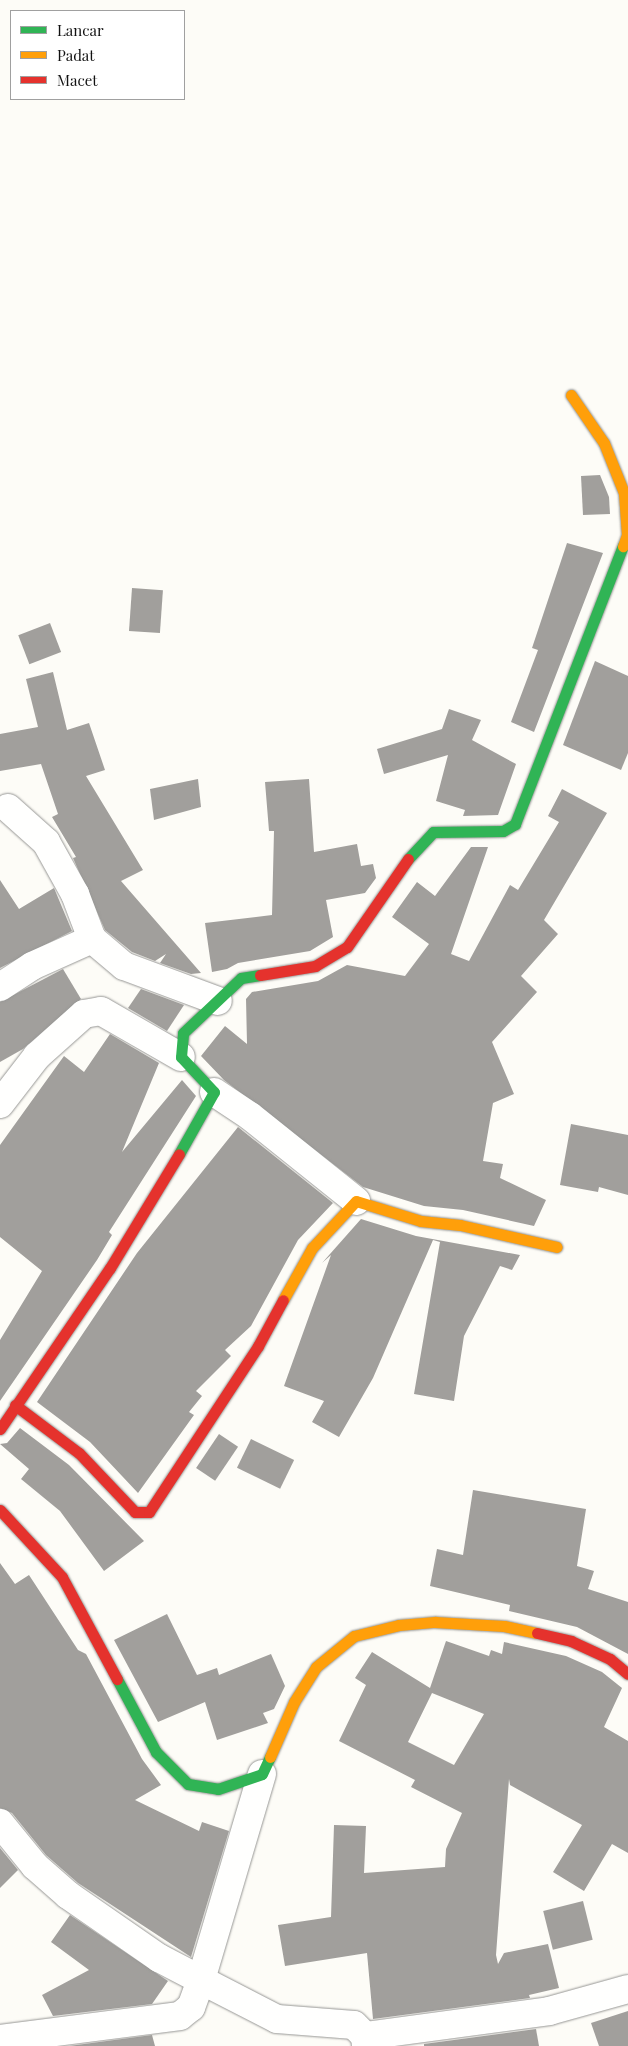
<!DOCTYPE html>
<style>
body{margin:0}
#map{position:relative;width:628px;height:2046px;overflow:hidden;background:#fdfcf7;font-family:"Playfair Display",serif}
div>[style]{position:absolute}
.building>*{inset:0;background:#a19f9c;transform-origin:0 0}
.roads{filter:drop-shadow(0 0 1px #979795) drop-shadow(0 0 1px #979795)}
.street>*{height:28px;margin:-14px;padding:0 14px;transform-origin:14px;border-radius:14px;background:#fffffe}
.fast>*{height:11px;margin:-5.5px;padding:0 5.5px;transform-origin:5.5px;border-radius:5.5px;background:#30b455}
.slow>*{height:11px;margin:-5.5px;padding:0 5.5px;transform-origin:5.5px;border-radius:5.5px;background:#ff9f0a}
.jam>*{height:11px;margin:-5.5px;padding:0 5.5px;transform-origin:5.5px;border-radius:5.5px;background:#e5322d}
span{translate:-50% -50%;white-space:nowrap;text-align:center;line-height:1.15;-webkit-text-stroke:5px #fff;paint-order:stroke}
.legend{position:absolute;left:10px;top:10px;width:175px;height:90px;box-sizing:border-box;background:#fff;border:1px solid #a0a0a0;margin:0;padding:6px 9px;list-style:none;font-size:15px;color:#111}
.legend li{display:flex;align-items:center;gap:10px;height:25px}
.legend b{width:25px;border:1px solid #a0a0a0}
</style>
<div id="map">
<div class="building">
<div style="clip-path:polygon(600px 475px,609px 497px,610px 514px,583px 515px,581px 476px)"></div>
<div style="clip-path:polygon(567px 543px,603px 553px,534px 732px,511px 722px,538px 650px,532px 648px)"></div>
<div style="left:132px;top:588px;width:31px;height:43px;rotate:4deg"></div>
<div style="left:50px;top:623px;width:31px;height:34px;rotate:69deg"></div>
<div style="clip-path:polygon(595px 661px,628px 676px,628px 753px,621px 770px,563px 745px)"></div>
<div style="clip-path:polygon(53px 672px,67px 730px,89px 723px,105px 770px,86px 776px,143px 870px,121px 881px,201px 973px,191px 974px,160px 963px,166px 954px,155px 961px,132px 952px,105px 930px,73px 858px,76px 857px,52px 817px,58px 814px,41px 764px,0 771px,0 734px,38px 727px,26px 679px)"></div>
<div style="clip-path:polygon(449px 709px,481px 720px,472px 740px,516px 764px,498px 815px,463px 816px,465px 810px,436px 801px,448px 755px,384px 774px,377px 749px,442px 729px)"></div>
<div style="clip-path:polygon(198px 779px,201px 807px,154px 820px,150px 789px)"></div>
<div style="clip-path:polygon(309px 779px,314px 852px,357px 844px,361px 866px,373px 864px,376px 878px,365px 893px,326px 900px,333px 937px,310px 951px,238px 963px,227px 969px,212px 972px,205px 923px,272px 915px,274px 831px,269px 831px,265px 782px)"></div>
<div style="clip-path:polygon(562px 789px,607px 813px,544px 920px,558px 934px,521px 976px,537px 992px,492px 1042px,514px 1094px,493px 1103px,483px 1161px,503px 1164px,500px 1178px,546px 1200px,534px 1226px,463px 1210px,424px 1206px,363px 1187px,224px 1080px,201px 1056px,225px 1026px,247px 1044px,246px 999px,252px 992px,318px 981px,347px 965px,405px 976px,429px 944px,392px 917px,417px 882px,435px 896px,471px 847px,488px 847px,451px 954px,469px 961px,510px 885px,518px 890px,559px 822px,548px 816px)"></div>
<div style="clip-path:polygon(0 880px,19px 909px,54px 888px,72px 931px,0 968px)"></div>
<div style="clip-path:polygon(63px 969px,81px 999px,23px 1049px,0 1062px,0 1002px)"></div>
<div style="clip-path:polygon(141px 989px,184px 1005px,167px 1031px,128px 1008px)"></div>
<div style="clip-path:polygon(110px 1034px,159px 1063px,122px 1152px,182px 1080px,196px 1096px,109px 1232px,112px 1235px,97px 1260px,0 1401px,0 1340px,42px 1271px,0 1237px,0 1145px,64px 1056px,84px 1072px)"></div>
<div style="clip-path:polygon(571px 1124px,628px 1135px,628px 1195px,599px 1187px,598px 1192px,560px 1185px)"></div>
<div style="clip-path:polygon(238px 1127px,333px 1203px,298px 1240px,251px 1326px,225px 1350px,231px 1356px,196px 1391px,202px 1396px,189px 1412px,194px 1415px,138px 1493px,90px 1442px,37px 1402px,137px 1253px)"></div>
<div style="clip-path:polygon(361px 1219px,416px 1236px,520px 1255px,512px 1270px,500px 1266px,464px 1336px,454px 1401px,414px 1394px,440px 1242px,433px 1240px,373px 1378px,339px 1437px,312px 1422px,324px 1401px,284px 1386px,331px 1255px,322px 1263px)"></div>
<div style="clip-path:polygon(20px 1428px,69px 1465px,144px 1541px,104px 1571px,60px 1511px,21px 1479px,29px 1469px,0 1444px,7px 1443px)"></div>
<div style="left:219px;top:1434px;width:23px;height:41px;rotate:34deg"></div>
<div style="left:251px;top:1439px;width:48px;height:32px;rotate:26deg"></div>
<div style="clip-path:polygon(473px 1490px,586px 1509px,577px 1566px,594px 1571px,588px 1589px,628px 1602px,628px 1654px,577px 1627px,509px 1611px,510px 1605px,430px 1586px,437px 1549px,463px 1555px)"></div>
<div style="clip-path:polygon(0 1563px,15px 1584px,29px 1575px,78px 1650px,86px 1654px,142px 1759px,161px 1785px,135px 1800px,199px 1831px,202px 1822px,229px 1831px,191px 1957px,78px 1883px,46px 1855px,12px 1813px,0 1808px)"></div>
<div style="clip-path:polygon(167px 1614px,197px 1675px,217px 1668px,219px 1675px,271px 1654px,285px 1686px,274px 1709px,263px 1713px,268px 1723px,217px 1740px,205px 1702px,158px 1722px,114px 1640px)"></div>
<div style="clip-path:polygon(evenodd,446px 1641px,489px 1656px,491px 1650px,502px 1654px,504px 1642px,566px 1656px,602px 1672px,622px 1688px,604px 1727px,628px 1741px,628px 1853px,612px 1844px,584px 1891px,553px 1872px,582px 1825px,510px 1785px,509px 1779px,496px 1955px,498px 1964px,504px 1953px,548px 1944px,559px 1988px,529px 1995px,530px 1998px,373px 2019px,367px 1953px,285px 1966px,278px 1925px,331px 1917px,334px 1825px,366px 1826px,364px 1873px,445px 1867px,446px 1849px,462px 1813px,411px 1787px,415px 1780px,339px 1741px,366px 1685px,355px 1678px,372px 1652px,430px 1688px,446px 1641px,432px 1693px,484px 1714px,454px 1765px,408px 1742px,432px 1693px)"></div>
<div style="clip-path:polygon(0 1848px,18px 1870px,0 1888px)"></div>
<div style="left:583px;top:1901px;width:40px;height:41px;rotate:76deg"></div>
<div style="clip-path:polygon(70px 1915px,168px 1981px,152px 2004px,53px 2016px,42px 1995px,89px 1970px,51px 1942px)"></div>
<div style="clip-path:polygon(628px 2011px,628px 2046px,599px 2046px,591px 2023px)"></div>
<div style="clip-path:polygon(536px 2029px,539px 2046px,424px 2046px,424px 2044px)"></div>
<div style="clip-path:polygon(152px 2035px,155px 2046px,69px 2046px)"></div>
</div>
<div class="roads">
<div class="street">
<div style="left:8px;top:808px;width:51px;rotate:41.8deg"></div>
<div style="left:46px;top:842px;width:60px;rotate:60.9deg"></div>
<div style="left:75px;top:894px;width:48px;rotate:69.3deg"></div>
<div style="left:92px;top:939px;width:42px;rotate:40.2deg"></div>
<div style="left:124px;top:966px;width:100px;rotate:20.4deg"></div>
<div style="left:0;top:987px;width:38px;rotate:-33deg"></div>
<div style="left:32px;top:966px;width:66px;rotate:-24.2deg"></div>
<div style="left:214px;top:1092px;width:43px;rotate:33.7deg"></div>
<div style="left:250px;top:1116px;width:136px;rotate:38.7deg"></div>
<div style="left:0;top:1104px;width:61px;rotate:-52.4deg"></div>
<div style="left:37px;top:1056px;width:63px;rotate:-41.8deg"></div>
<div style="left:84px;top:1014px;width:17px;rotate:-10deg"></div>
<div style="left:101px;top:1011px;width:92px;rotate:29.9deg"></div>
<div style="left:262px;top:1774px;width:215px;rotate:106.5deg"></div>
<div style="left:201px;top:1980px;width:85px;rotate:27.2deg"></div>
<div style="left:277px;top:2019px;width:77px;rotate:4.5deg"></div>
<div style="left:354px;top:2025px;width:16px;rotate:45deg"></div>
<div style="left:365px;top:2036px;width:10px;rotate:84deg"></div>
<div style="left:0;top:1823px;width:55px;rotate:50.9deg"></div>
<div style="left:35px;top:1866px;width:44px;rotate:41.3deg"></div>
<div style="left:68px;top:1895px;width:111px;rotate:34.7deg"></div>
<div style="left:159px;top:1958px;width:47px;rotate:27.6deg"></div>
<div style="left:201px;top:1980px;width:29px;rotate:110deg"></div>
<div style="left:191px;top:2007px;width:14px;rotate:141deg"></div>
<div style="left:180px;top:2016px;width:181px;rotate:172.7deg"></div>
<div style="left:365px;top:2036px;width:186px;rotate:-7.7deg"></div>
<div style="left:549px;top:2011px;width:82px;rotate:-15.6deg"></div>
</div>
<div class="fast">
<div style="left:408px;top:859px;width:37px;rotate:-47deg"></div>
<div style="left:433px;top:832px;width:70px;rotate:-0.8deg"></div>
<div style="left:503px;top:831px;width:14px;rotate:-30deg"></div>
<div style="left:515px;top:824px;width:298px;rotate:-68.8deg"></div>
<div style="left:179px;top:1154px;width:71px;rotate:-60.6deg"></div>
<div style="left:214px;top:1092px;width:48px;rotate:-133.3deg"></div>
<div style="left:181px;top:1057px;width:24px;rotate:-85deg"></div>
<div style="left:183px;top:1033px;width:80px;rotate:-43.5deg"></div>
<div style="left:241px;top:978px;width:19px;rotate:-9deg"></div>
<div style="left:117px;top:1679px;width:83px;rotate:61.9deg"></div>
<div style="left:156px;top:1752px;width:45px;rotate:45deg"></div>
<div style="left:188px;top:1784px;width:30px;rotate:9deg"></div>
<div style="left:218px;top:1789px;width:46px;rotate:-18.8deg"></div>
<div style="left:262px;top:1774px;width:19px;rotate:-65deg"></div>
</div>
<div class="slow">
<div style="left:571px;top:395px;width:58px;rotate:55.5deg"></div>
<div style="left:604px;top:443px;width:54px;rotate:68.2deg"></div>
<div style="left:624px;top:493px;width:42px;rotate:85.9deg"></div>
<div style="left:627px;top:535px;width:12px;rotate:110deg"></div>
<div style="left:283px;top:1300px;width:60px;rotate:-60.9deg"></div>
<div style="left:312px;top:1248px;width:64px;rotate:-46.9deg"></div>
<div style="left:356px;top:1201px;width:68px;rotate:17.1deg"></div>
<div style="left:421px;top:1221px;width:39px;rotate:6deg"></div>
<div style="left:460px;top:1225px;width:99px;rotate:12.8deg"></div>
<div style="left:270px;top:1757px;width:60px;rotate:-66.4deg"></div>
<div style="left:294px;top:1702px;width:41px;rotate:-57.8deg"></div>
<div style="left:316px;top:1667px;width:49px;rotate:-39.2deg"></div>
<div style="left:354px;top:1636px;width:46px;rotate:-13.7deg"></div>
<div style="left:399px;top:1625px;width:36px;rotate:-5deg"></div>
<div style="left:435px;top:1622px;width:69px;rotate:3.3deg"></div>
<div style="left:504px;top:1626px;width:34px;rotate:12deg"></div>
</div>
<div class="jam">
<div style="left:260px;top:975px;width:56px;rotate:-9.3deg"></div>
<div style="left:315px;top:966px;width:37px;rotate:-31deg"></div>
<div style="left:347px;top:947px;width:107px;rotate:-55.3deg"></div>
<div style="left:15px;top:1405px;width:80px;rotate:36.9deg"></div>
<div style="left:79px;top:1453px;width:81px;rotate:46.5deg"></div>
<div style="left:135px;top:1512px;width:14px"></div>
<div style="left:149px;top:1512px;width:199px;rotate:-56.7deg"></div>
<div style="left:258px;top:1346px;width:52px;rotate:-61.5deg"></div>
<div style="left:0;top:1429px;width:195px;rotate:-55.7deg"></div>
<div style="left:110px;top:1268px;width:133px;rotate:-58.8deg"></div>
<div style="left:0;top:1510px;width:91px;rotate:47.2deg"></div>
<div style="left:62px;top:1577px;width:116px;rotate:61.7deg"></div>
<div style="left:537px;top:1633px;width:35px;rotate:13deg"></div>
<div style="left:571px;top:1641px;width:43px;rotate:24.8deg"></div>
<div style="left:610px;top:1659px;width:23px;rotate:40deg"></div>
</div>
</div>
<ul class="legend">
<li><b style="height:6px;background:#30b455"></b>Lancar</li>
<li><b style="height:6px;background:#ff9f0a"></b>Padat</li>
<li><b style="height:6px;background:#e5322d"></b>Macet</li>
</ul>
</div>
